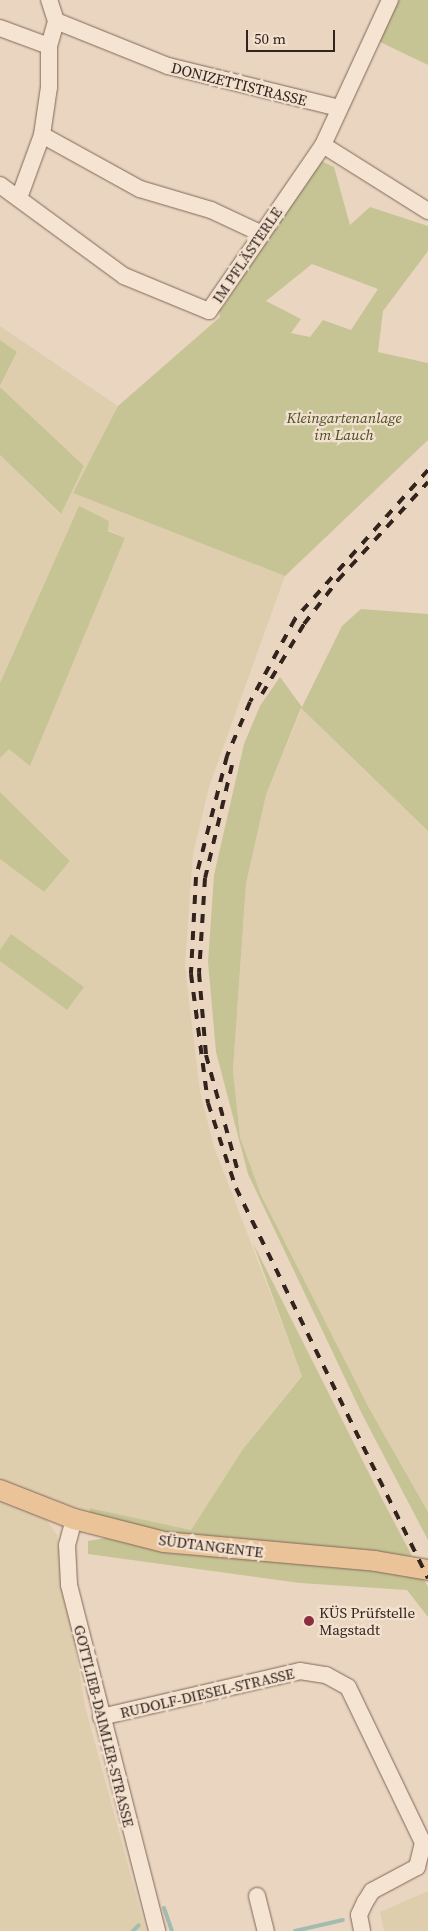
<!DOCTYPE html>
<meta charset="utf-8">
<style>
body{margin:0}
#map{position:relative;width:428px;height:1931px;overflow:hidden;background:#ead6c0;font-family:"Source Serif 4",serif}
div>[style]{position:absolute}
.farmland>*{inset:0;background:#dfceae}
.green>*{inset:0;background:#c6c395}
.stream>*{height:4px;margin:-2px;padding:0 2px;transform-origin:2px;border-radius:2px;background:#a2bcb0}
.roads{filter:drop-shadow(0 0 1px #816759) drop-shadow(0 0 1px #816759)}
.minor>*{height:16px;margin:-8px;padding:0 8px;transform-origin:8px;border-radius:8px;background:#f5e4d2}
.major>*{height:20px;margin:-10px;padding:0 10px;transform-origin:10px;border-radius:10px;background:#ebc399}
.rail>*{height:4px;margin-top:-2px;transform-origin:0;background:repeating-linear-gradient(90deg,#32231d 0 9px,transparent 0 18px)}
.dots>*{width:14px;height:14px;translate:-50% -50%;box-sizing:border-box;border:2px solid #f2e1cf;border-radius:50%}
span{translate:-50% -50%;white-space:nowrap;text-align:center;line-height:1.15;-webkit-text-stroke:4.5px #f2e1cf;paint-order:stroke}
.street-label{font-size:15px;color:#32231d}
.park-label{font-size:15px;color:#4a4d25;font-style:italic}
.poi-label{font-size:15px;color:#32231d}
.left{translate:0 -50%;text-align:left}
.scale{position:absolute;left:246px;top:30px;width:89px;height:22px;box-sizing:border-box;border:2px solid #32231d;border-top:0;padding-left:6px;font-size:15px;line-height:18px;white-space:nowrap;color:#32231d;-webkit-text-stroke:4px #f2e1cf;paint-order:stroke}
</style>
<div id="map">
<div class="farmland">
<div style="clip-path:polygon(0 326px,118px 406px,74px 493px,285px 576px,209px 787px,193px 854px,185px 966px,200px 1091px,214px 1147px,302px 1375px,243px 1449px,191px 1530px,90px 1508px,90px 1513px,0 1481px,0 859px,44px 892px,70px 861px,0 792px,0 758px,9px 748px,30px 765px,125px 538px,108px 530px,109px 521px,79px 507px,0 683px,0 455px,60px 514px,84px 466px,0 387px,17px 352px,0 340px)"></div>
<div style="clip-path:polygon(302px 708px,428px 831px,428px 1512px,369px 1408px,261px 1195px,240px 1137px,233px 1070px,246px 884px,266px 795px)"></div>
<div style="clip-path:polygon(0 1501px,46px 1519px,57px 1535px,85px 1706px,146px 1931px,0 1931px)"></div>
<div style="clip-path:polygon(428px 1891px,428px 1931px,384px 1931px,380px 1912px)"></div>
</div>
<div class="green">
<div style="clip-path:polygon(396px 0,428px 0,428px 65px,378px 41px)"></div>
<div style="clip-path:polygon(evenodd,317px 159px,334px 167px,350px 225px,370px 207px,428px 226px,428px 251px,383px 311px,378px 352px,428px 363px,428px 440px,285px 576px,73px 493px,118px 406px,220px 317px,218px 303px,317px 159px,312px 264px,378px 289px,351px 330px,323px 320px,310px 337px,291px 333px,301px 319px,266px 301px,312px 264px)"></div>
<div style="clip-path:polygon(0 340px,17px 352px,0 386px)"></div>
<div style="clip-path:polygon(0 387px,84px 466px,61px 514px,0 455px)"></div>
<div style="clip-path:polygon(79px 506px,109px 521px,108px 531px,125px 538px,30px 766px,9px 749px,0 758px,0 683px)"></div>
<div style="clip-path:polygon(361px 609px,428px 614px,428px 831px,301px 708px,266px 795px,246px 884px,233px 1070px,240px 1137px,261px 1195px,369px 1408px,428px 1512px,428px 1540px,362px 1414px,248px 1174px,216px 1052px,208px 962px,214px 875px,244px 744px,260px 706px,280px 677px,302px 707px,342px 626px)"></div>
<div style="clip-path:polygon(0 792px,70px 861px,44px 892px,0 859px)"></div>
<div style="clip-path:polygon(11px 934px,84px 987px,67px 1010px,0 961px,0 950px)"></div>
<div style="clip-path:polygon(253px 1243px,381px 1497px,412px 1556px,180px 1537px,90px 1513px,90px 1508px,191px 1530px,243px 1449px,302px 1376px)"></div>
<div style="clip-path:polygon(105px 1538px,169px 1553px,420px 1572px,428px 1587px,428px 1617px,407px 1590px,300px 1583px,88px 1554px,88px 1541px)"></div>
</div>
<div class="stream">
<div style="left:164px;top:1908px;width:24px;rotate:71deg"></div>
<div style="left:133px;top:1931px;width:8px;rotate:-45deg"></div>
<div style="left:295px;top:1931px;width:49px;rotate:-12.9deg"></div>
</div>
<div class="roads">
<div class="minor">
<div style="left:56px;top:21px;width:121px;rotate:21.9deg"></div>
<div style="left:168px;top:66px;width:176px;rotate:13.8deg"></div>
<div style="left:0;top:28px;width:52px;rotate:20.2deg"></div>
<div style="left:42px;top:135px;width:112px;rotate:28.9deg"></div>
<div style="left:140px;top:189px;width:74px;rotate:16.5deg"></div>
<div style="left:211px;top:210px;width:56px;rotate:25.2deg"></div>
<div style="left:323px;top:145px;width:124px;rotate:32.2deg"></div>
<div style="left:0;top:185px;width:154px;rotate:36.3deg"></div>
<div style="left:124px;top:276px;width:92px;rotate:22.4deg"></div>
<div style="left:209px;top:311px;width:201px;rotate:-55.5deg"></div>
<div style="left:323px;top:145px;width:160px;rotate:-65.2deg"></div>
<div style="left:19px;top:198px;width:67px;rotate:-69.9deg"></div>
<div style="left:42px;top:135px;width:49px;rotate:-81.7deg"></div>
<div style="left:49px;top:87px;width:41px;rotate:-90deg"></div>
<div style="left:49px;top:46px;width:26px;rotate:-74deg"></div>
<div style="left:56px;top:21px;width:22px;rotate:-108deg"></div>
<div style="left:74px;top:1519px;width:27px;rotate:105deg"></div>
<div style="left:67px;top:1545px;width:40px;rotate:87.1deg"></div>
<div style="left:69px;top:1585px;width:357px;rotate:75.7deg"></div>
<div style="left:101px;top:1717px;width:204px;rotate:-13deg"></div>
<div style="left:300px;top:1671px;width:26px;rotate:9deg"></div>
<div style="left:326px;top:1675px;width:25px;rotate:29deg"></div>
<div style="left:348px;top:1687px;width:173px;rotate:64.3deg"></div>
<div style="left:423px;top:1843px;width:25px;rotate:104deg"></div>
<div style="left:417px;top:1867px;width:51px;rotate:151.9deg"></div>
<div style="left:372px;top:1891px;width:13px;rotate:122deg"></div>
<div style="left:365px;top:1902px;width:14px;rotate:115deg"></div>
<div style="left:359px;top:1915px;width:16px;rotate:79deg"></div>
<div style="left:257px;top:1896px;width:36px;rotate:76deg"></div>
</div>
<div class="major">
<div style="left:0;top:1490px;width:79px;rotate:21.4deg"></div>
<div style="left:74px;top:1519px;width:93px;rotate:14.3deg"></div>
<div style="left:164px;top:1542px;width:212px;rotate:5.1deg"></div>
<div style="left:375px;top:1561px;width:54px;rotate:9.6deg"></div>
</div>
</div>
<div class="rail">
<div style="left:428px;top:470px;width:200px;rotate:131.8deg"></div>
<div style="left:295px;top:619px;width:94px;rotate:118.5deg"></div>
<div style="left:250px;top:702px;width:59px;rotate:113.1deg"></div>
<div style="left:227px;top:756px;width:125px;rotate:104.4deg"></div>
<div style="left:196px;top:877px;width:97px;rotate:93deg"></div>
<div style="left:191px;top:974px;width:130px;rotate:82.5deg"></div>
<div style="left:208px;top:1103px;width:89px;rotate:71.8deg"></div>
<div style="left:236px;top:1188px;width:435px;rotate:63.8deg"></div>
<div style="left:262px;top:694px;width:82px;rotate:-59deg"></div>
<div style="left:304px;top:624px;width:56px;rotate:-52.3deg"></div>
<div style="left:338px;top:580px;width:133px;rotate:-47.4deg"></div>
<div style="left:232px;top:765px;width:116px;rotate:103.4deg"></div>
<div style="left:205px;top:878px;width:95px;rotate:93.6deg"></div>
<div style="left:199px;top:973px;width:82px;rotate:85.1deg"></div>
<div style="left:206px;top:1055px;width:125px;rotate:74.7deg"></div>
</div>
<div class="dots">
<div style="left:309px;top:1621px;background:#8b2e3f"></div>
</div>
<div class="street-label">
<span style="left:239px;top:84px;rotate:14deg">DONIZETTISTRASSE</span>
<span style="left:247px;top:255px;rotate:-56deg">IM PFLÄSTERLE</span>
<span style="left:211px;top:1546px;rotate:7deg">SÜDTANGENTE</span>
<span style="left:207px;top:1693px;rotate:-13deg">RUDOLF-DIESEL-STRASSE</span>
<span style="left:104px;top:1726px;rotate:76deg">GOTTLIEB-DAIMLER-STRASSE</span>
</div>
<div class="park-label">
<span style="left:344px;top:426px">Kleingartenanlage<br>im Lauch</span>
</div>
<div class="poi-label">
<span class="left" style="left:319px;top:1621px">KÜS Prüfstelle<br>Magstadt</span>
</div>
<div class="scale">50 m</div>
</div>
